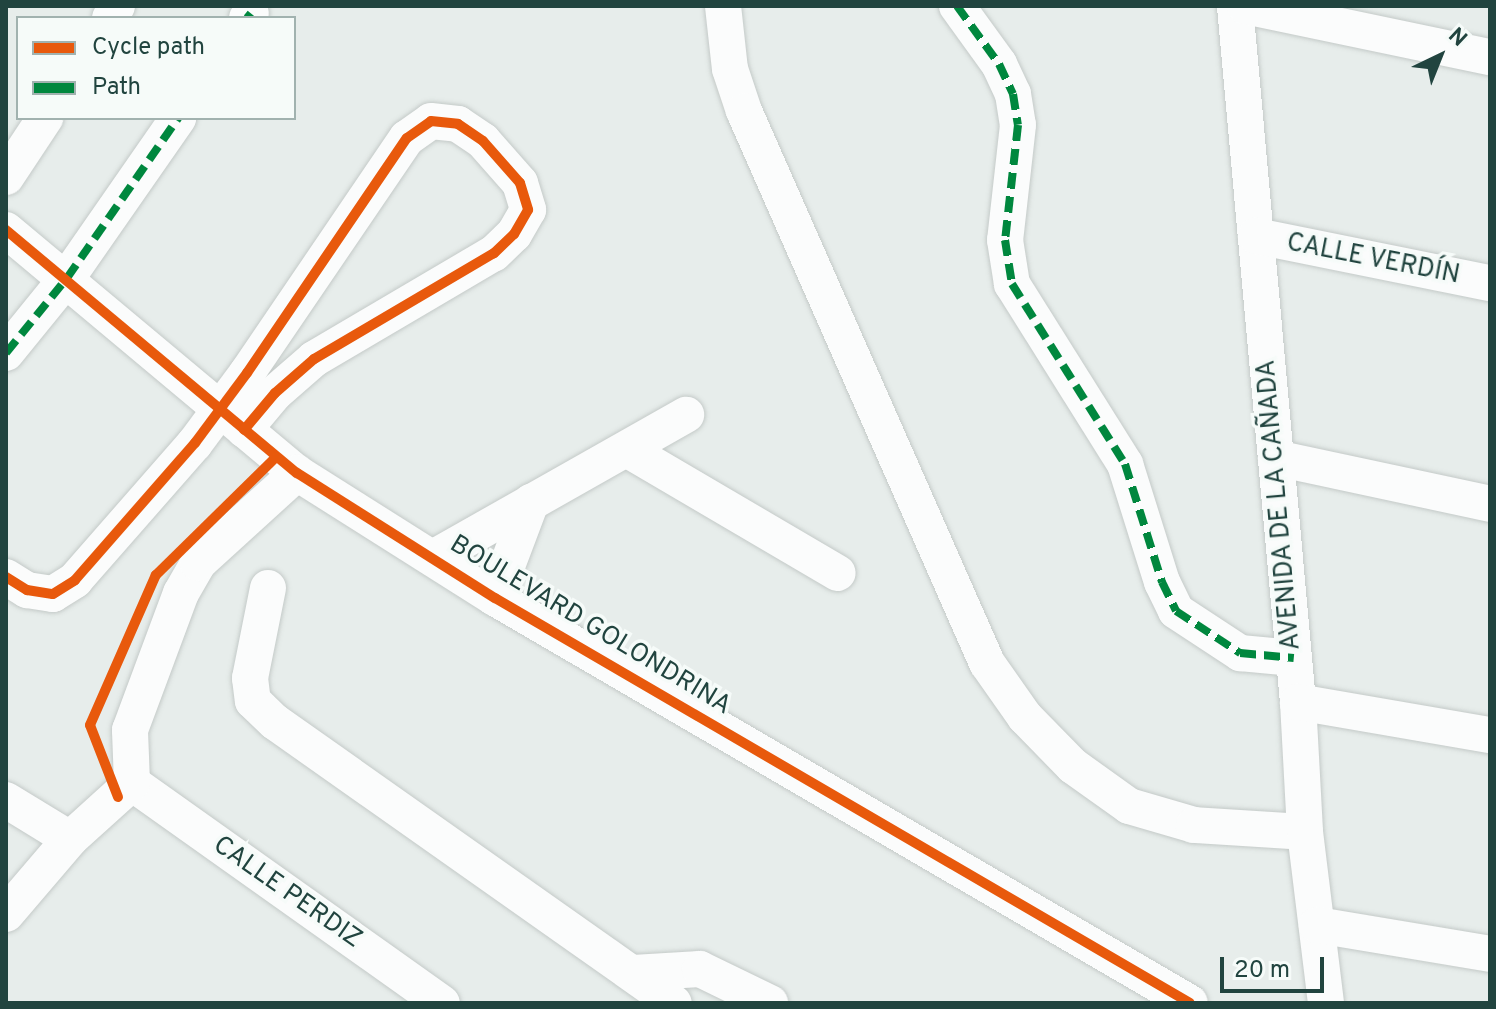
<!DOCTYPE html>
<meta charset="utf-8">
<style>
body{margin:0}
#map{position:relative;width:1496px;height:1009px;overflow:hidden;background:#e7edeb;font-family:Overpass,sans-serif}
div>[style]{position:absolute}
.roads{filter:drop-shadow(0 0 2px #c4cac8) drop-shadow(0 0 2px #c4cac8)}
.minor>*{height:36px;margin:-18px;padding:0 18px;transform-origin:18px;border-radius:18px;background:#fbfcfc}
.quiet>*{height:8px;margin-top:-4px;transform-origin:0;background:repeating-linear-gradient(90deg,#00873e 0 16px,transparent 0 24px)}
.cycleway>*{height:10px;margin:-5px;padding:0 5px;transform-origin:5px;border-radius:5px;background:#e8590c}
span{translate:-50% -50%;white-space:nowrap;text-align:center;line-height:1.15;-webkit-text-stroke:7px #f6fbf9;paint-order:stroke}
.street-label{font-size:26px;color:#21443f}
.frame{position:absolute;inset:0;border:8px solid #21443f;pointer-events:none}
.legend{position:absolute;left:16px;top:16px;width:280px;height:104px;box-sizing:border-box;background:#f6fbf9;border:2px solid #a1b2af;margin:0;padding:10px 14px;list-style:none;font-size:24px;color:#21443f}
.legend li{display:flex;align-items:center;gap:16px;height:40px}
.legend b{width:40px;border:2px solid #a1b2af}
.north{position:absolute;left:1400px;top:16px;width:80px;height:80px;-webkit-text-stroke:6px #f6fbf9;paint-order:stroke;rotate:43deg;font-size:22px;font-weight:700;line-height:32px;text-align:center;color:#21443f}
.north::after{content:'';display:block;margin:auto;width:28px;height:36px;background:#21443f;clip-path:polygon(50% 0,100% 100%,50% 72%,0 100%)}
.scale{position:absolute;left:1220px;top:957px;width:104px;height:36px;box-sizing:border-box;border:4px solid #21443f;border-top:0;padding-left:10px;font-size:24px;line-height:28px;white-space:nowrap;color:#21443f;-webkit-text-stroke:6px #f6fbf9;paint-order:stroke}
</style>
<div id="map">
<div class="roads">
<div class="minor">
<div style="left:723px;top:6px;width:63px;rotate:83.7deg"></div>
<div style="left:730px;top:69px;width:44px;rotate:71.6deg"></div>
<div style="left:744px;top:111px;width:603px;rotate:66.24deg"></div>
<div style="left:987px;top:663px;width:66px;rotate:54.9deg"></div>
<div style="left:1025px;top:717px;width:69px;rotate:45.6deg"></div>
<div style="left:1073px;top:766px;width:69px;rotate:35.5deg"></div>
<div style="left:1129px;top:806px;width:68px;rotate:16.3deg"></div>
<div style="left:1194px;top:825px;width:111px;rotate:3.6deg"></div>
<div style="left:957px;top:6px;width:72px;rotate:54.1deg"></div>
<div style="left:999px;top:64px;width:33px;rotate:65deg"></div>
<div style="left:1013px;top:94px;width:31px;rotate:81deg"></div>
<div style="left:1018px;top:125px;width:116px;rotate:96.4deg"></div>
<div style="left:1005px;top:240px;width:45px;rotate:81deg"></div>
<div style="left:1012px;top:284px;width:213px;rotate:57.9deg"></div>
<div style="left:1125px;top:464px;width:124px;rotate:72.6deg"></div>
<div style="left:1162px;top:582px;width:32px;rotate:64deg"></div>
<div style="left:1176px;top:611px;width:77px;rotate:33.3deg"></div>
<div style="left:1240px;top:653px;width:54px;rotate:5.3deg"></div>
<div style="left:1235px;top:6px;width:699px;rotate:84.83deg"></div>
<div style="left:1298px;top:702px;width:130px;rotate:86.9deg"></div>
<div style="left:1305px;top:832px;width:172px;rotate:83deg"></div>
<div style="left:1245px;top:6px;width:250px;rotate:11.8deg"></div>
<div style="left:110px;top:18px;width:14px;rotate:-60deg"></div>
<div style="left:247px;top:18px;width:6px;rotate:-51deg"></div>
<div style="left:6px;top:177px;width:71px;rotate:-56.5deg"></div>
<div style="left:6px;top:230px;width:379px;rotate:39.9deg"></div>
<div style="left:297px;top:473px;width:234px;rotate:32.3deg"></div>
<div style="left:495px;top:598px;width:804px;rotate:30.23deg"></div>
<div style="left:1256px;top:236px;width:239px;rotate:11.4deg"></div>
<div style="left:6px;top:353px;width:97px;rotate:-50.9deg"></div>
<div style="left:67px;top:278px;width:195px;rotate:-55.2deg"></div>
<div style="left:628px;top:450px;width:243px;rotate:30.4deg"></div>
<div style="left:1276px;top:458px;width:219px;rotate:12.1deg"></div>
<div style="left:433px;top:558px;width:291px;rotate:-29.5deg"></div>
<div style="left:6px;top:577px;width:25px;rotate:32deg"></div>
<div style="left:27px;top:590px;width:26px;rotate:9deg"></div>
<div style="left:53px;top:594px;width:26px;rotate:-32deg"></div>
<div style="left:75px;top:580px;width:182px;rotate:-48.8deg"></div>
<div style="left:195px;top:443px;width:87px;rotate:-53.4deg"></div>
<div style="left:247px;top:373px;width:284px;rotate:-55.8deg"></div>
<div style="left:407px;top:138px;width:29px;rotate:-35deg"></div>
<div style="left:431px;top:121px;width:27px;rotate:6deg"></div>
<div style="left:458px;top:124px;width:30px;rotate:34deg"></div>
<div style="left:483px;top:141px;width:56px;rotate:48.6deg"></div>
<div style="left:520px;top:183px;width:28px;rotate:73deg"></div>
<div style="left:528px;top:210px;width:28px;rotate:120deg"></div>
<div style="left:514px;top:234px;width:28px;rotate:136deg"></div>
<div style="left:494px;top:253px;width:209px;rotate:149.5deg"></div>
<div style="left:314px;top:359px;width:52px;rotate:138.9deg"></div>
<div style="left:275px;top:393px;width:48px;rotate:130deg"></div>
<div style="left:268px;top:588px;width:92px;rotate:101.3deg"></div>
<div style="left:250px;top:678px;width:23px;rotate:83deg"></div>
<div style="left:253px;top:701px;width:30px;rotate:44deg"></div>
<div style="left:275px;top:722px;width:488px;rotate:35.2deg"></div>
<div style="left:495px;top:598px;width:103px;rotate:-69.4deg"></div>
<div style="left:1298px;top:702px;width:195px;rotate:9.8deg"></div>
<div style="left:132px;top:783px;width:380px;rotate:35.4deg"></div>
<div style="left:6px;top:800px;width:75px;rotate:31.4deg"></div>
<div style="left:6px;top:914px;width:99px;rotate:-49.5deg"></div>
<div style="left:70px;top:839px;width:84px;rotate:-42.1deg"></div>
<div style="left:132px;top:783px;width:53px;rotate:-92.2deg"></div>
<div style="left:130px;top:730px;width:146px;rotate:-69.6deg"></div>
<div style="left:181px;top:593px;width:34px;rotate:-60deg"></div>
<div style="left:198px;top:563px;width:134px;rotate:-42.3deg"></div>
<div style="left:1317px;top:925px;width:175px;rotate:9.5deg"></div>
<div style="left:633px;top:973px;width:67px;rotate:-3.4deg"></div>
<div style="left:700px;top:969px;width:78px;rotate:25.9deg"></div>
</div>
</div>
<div class="quiet">
<div style="left:957px;top:6px;width:72px;rotate:54.1deg"></div>
<div style="left:999px;top:64px;width:33px;rotate:65deg"></div>
<div style="left:1013px;top:94px;width:31px;rotate:81deg"></div>
<div style="left:1018px;top:125px;width:116px;rotate:96.4deg"></div>
<div style="left:1005px;top:240px;width:45px;rotate:81deg"></div>
<div style="left:1012px;top:284px;width:213px;rotate:57.9deg"></div>
<div style="left:1125px;top:464px;width:124px;rotate:72.6deg"></div>
<div style="left:1162px;top:582px;width:32px;rotate:64deg"></div>
<div style="left:1176px;top:611px;width:77px;rotate:33.3deg"></div>
<div style="left:1240px;top:653px;width:54px;rotate:5.3deg"></div>
<div style="left:247px;top:18px;width:6px;rotate:-51deg"></div>
<div style="left:6px;top:353px;width:97px;rotate:-50.9deg"></div>
<div style="left:67px;top:278px;width:195px;rotate:-55.2deg"></div>
</div>
<div class="cycleway">
<div style="left:6px;top:230px;width:379px;rotate:39.9deg"></div>
<div style="left:297px;top:473px;width:234px;rotate:32.3deg"></div>
<div style="left:495px;top:598px;width:804px;rotate:30.23deg"></div>
<div style="left:6px;top:577px;width:25px;rotate:32deg"></div>
<div style="left:27px;top:590px;width:26px;rotate:9deg"></div>
<div style="left:53px;top:594px;width:26px;rotate:-32deg"></div>
<div style="left:75px;top:580px;width:182px;rotate:-48.8deg"></div>
<div style="left:195px;top:443px;width:87px;rotate:-53.4deg"></div>
<div style="left:247px;top:373px;width:284px;rotate:-55.8deg"></div>
<div style="left:407px;top:138px;width:29px;rotate:-35deg"></div>
<div style="left:431px;top:121px;width:27px;rotate:6deg"></div>
<div style="left:458px;top:124px;width:30px;rotate:34deg"></div>
<div style="left:483px;top:141px;width:56px;rotate:48.6deg"></div>
<div style="left:520px;top:183px;width:28px;rotate:73deg"></div>
<div style="left:528px;top:210px;width:28px;rotate:120deg"></div>
<div style="left:514px;top:234px;width:28px;rotate:136deg"></div>
<div style="left:494px;top:253px;width:209px;rotate:149.5deg"></div>
<div style="left:314px;top:359px;width:52px;rotate:138.9deg"></div>
<div style="left:275px;top:393px;width:48px;rotate:130deg"></div>
<div style="left:118px;top:797px;width:77px;rotate:-111.3deg"></div>
<div style="left:90px;top:725px;width:164px;rotate:-66.3deg"></div>
<div style="left:156px;top:575px;width:168px;rotate:-44.5deg"></div>
</div>
<div class="street-label">
<span style="left:1373px;top:260px;rotate:11deg">CALLE VERDÍN</span>
<span style="left:1280px;top:505px;rotate:-95deg">AVENIDA DE LA CAÑADA</span>
<span style="left:590px;top:626px;rotate:31deg">BOULEVARD GOLONDRINA</span>
<span style="left:287px;top:893px;rotate:35deg">CALLE PERDIZ</span>
</div>
<div class="frame"></div>
<ul class="legend">
<li><b style="height:10px;background:#e8590c"></b>Cycle path</li>
<li><b style="height:10px;background:#00873e"></b>Path</li>
</ul>
<div class="north">N</div>
<div class="scale">20 m</div>
</div>
